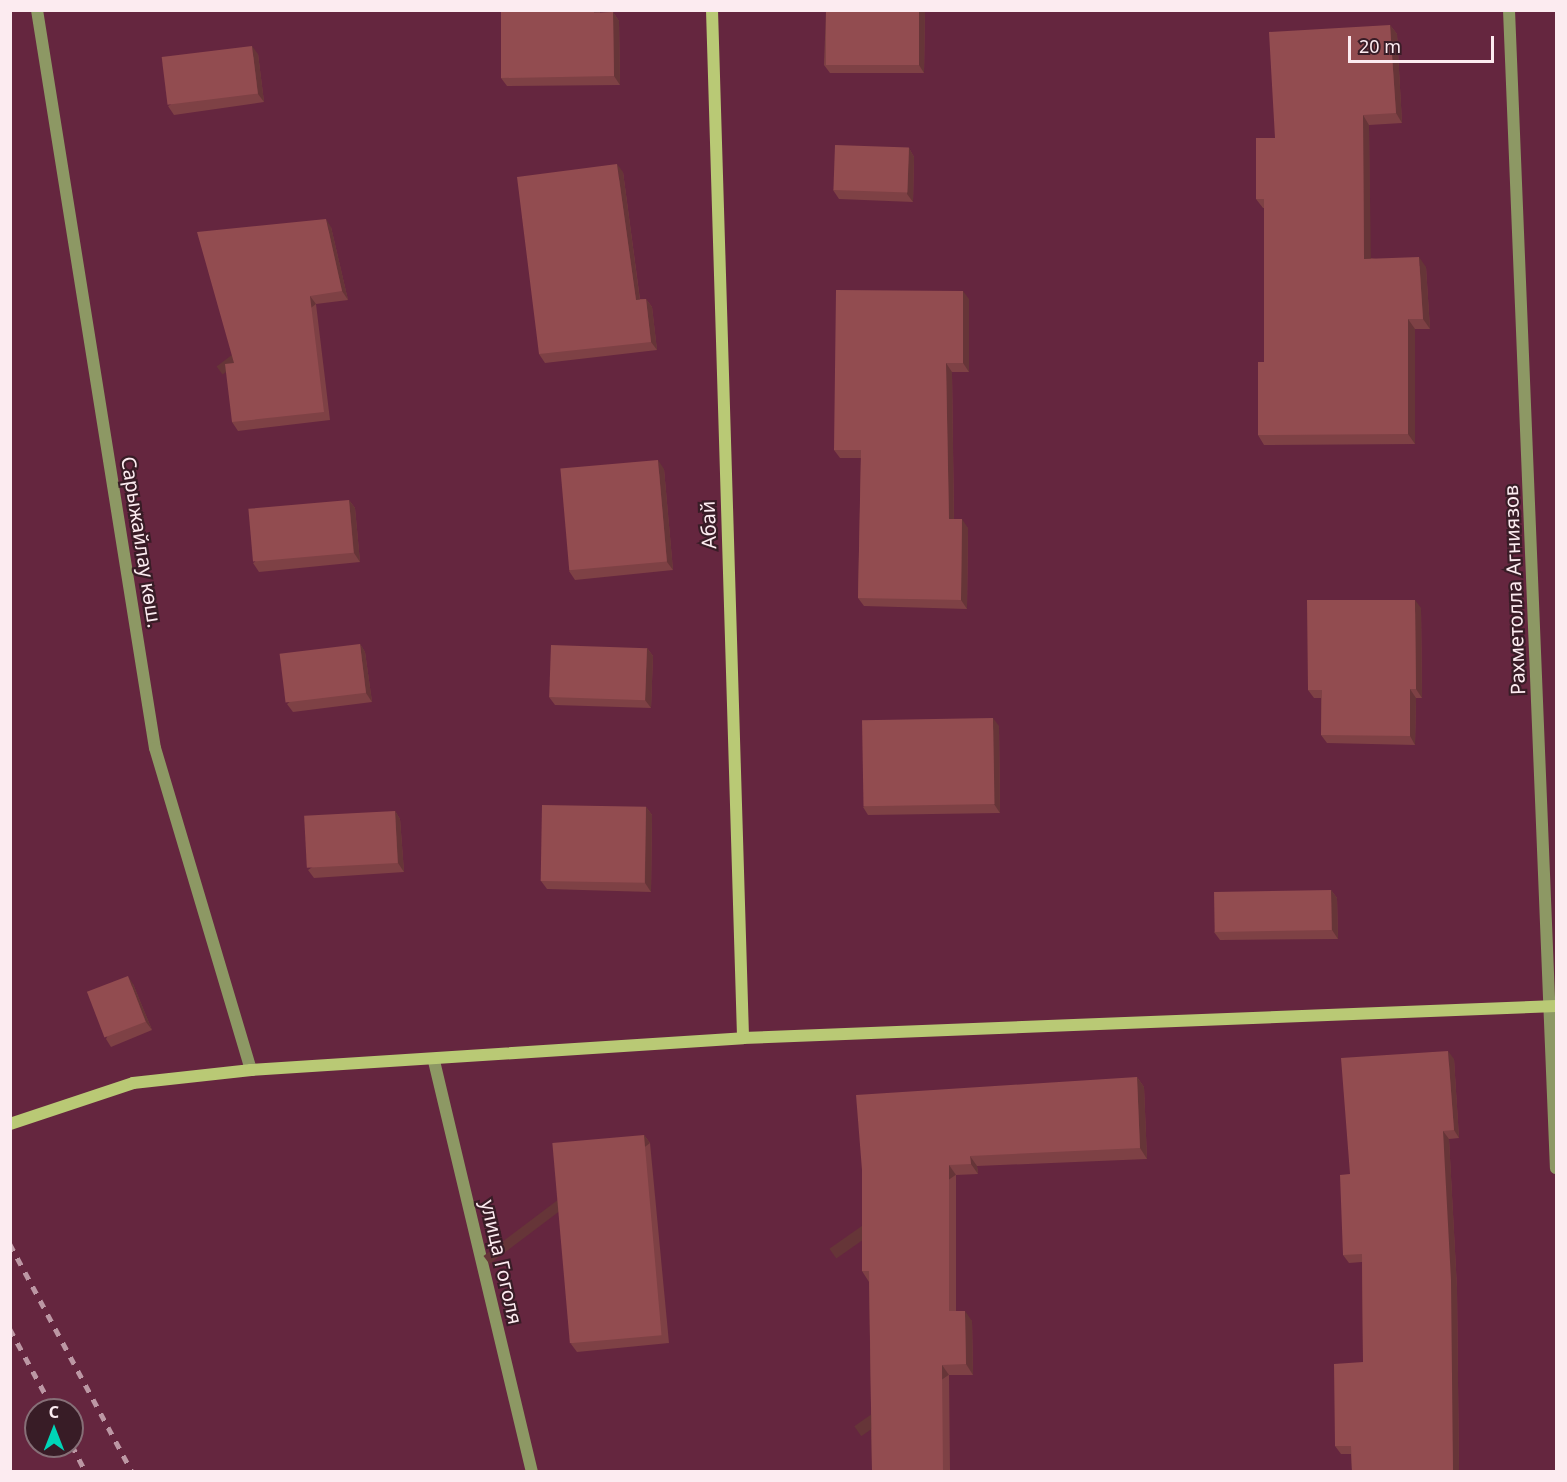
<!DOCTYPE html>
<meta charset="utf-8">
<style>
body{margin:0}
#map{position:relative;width:1567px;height:1482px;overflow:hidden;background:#65263f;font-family:"Noto Sans",sans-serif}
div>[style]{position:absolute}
.street>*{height:12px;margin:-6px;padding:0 6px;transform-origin:6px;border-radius:6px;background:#8d9864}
.secondary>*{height:12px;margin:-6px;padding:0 6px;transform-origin:6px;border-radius:6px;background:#b9c975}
.rail>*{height:4.5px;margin-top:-2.25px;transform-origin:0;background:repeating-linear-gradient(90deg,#bc97a4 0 8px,transparent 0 16px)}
.wall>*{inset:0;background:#7e4145}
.shaded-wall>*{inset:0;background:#663538;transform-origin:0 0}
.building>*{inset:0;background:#924c50;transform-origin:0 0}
span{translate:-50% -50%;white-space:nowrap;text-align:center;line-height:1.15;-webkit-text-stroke:4.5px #381c26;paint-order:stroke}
.street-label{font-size:20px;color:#fcebf0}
.frame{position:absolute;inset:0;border:12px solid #fcebf0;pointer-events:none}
.north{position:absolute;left:24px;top:1398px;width:60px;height:60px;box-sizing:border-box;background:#381c26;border:2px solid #866f77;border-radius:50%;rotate:0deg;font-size:16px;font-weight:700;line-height:24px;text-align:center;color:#fcebf0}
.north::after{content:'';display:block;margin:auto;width:21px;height:27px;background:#00d5b7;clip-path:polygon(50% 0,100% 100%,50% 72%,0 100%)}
.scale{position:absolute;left:1348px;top:36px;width:146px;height:27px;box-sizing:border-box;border:3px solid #fcebf0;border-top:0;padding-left:8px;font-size:18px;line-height:21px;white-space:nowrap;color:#fcebf0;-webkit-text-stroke:4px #381c26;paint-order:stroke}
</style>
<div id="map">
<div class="street">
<div style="left:37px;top:10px;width:747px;rotate:80.92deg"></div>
<div style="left:155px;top:748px;width:336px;rotate:73.4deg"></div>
<div style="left:1509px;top:10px;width:1159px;rotate:87.68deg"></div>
<div style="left:434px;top:1061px;width:423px;rotate:76.6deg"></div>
</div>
<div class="secondary">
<div style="left:712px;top:10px;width:1028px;rotate:88.27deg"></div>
<div style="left:10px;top:1124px;width:130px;rotate:-18.4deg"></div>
<div style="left:133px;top:1083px;width:119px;rotate:-6.3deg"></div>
<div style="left:251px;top:1070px;width:493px;rotate:-3.7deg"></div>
<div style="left:743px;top:1038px;width:814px;rotate:-2.25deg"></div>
</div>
<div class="rail">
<div style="left:10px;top:1244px;width:259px;rotate:61.8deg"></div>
<div style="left:10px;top:1329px;width:92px;rotate:61.5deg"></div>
<div style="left:72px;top:1445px;width:30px;rotate:63deg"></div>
</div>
<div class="wall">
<div style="clip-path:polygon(501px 10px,600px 10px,600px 13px,613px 12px,619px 21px,620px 85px,507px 86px,501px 78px)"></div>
<div style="clip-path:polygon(826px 10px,925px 10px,924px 73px,830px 73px,824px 65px)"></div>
<div style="clip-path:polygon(1390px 25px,1397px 34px,1402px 123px,1369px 125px,1370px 258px,1426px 267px,1430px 329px,1415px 329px,1415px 444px,1264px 445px,1258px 435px,1264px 362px,1264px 208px,1263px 208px,1256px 199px,1275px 138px)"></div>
<div style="clip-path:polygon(258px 54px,264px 102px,174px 115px,168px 106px)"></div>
<div style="clip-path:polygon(909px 148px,914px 157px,913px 202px,839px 199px,833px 190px)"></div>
<div style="clip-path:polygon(623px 172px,640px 299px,646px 299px,652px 307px,657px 350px,545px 363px,539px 354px)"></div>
<div style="clip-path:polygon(331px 227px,348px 300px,316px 304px,330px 420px,238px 431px,232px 422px,234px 363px)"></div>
<div style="clip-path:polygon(969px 299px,969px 372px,952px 372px,954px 519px,968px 528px,967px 609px,864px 606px,858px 598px,861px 458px,840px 458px,834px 450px)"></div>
<div style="clip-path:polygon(664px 469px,673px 570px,575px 580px,569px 571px)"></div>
<div style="clip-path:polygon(349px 500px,355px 508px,360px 562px,259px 572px,253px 563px)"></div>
<div style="clip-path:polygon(1421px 608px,1422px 698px,1416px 698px,1415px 745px,1327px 743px,1321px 735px,1321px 698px,1314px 698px,1308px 690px)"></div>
<div style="clip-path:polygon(360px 644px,365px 652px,372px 702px,293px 712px,287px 704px)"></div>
<div style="clip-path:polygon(647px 648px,653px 656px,651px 708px,555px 705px,549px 697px)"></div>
<div style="clip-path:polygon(999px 726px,1000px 813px,868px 815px,863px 807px)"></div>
<div style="clip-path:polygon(646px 807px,652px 815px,651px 892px,547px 889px,541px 881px)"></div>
<div style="clip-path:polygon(395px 811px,400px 819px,404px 872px,314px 878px,308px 870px)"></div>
<div style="clip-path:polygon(1331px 890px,1337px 898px,1338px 939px,1220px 940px,1214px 932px)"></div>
<div style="clip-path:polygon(133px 984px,152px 1030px,111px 1047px,106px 1039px)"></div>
<div style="clip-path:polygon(1454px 1059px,1459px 1138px,1449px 1139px,1457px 1288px,1459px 1472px,1352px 1472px,1351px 1454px,1341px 1454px,1335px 1446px,1363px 1362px,1362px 1262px,1349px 1263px,1343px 1255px,1350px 1174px)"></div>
<div style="clip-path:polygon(1137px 1077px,1144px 1087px,1147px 1159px,977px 1166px,978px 1174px,956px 1175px,956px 1311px,972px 1321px,973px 1375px,949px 1375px,950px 1472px,872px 1472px,869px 1282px,862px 1271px,862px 1170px)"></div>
<div style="clip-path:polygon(644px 1135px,650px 1143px,669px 1343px,577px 1352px,571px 1344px)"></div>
</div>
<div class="shaded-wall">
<div style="clip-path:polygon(919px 10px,925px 10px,924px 73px,919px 65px)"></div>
<div style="clip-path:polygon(613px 12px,619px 21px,620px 85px,614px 76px)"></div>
<div style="clip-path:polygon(1390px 25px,1397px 34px,1402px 123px,1396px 113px)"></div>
<div style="clip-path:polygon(252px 46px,258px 54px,264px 102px,258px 94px)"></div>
<div style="clip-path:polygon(1363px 115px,1369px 125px,1371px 268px,1364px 259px)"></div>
<div style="clip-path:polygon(909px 148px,914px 157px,913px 202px,907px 194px)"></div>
<div style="clip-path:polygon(617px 164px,623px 172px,641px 308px,636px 300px)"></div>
<div style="clip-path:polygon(326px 219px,331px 227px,348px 300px,342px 291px)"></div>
<div style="clip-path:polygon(1419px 257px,1426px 267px,1430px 329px,1423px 319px)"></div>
<div style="clip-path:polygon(963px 291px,969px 299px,969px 372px,963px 363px)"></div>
<div style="left:310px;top:296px;width:10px;height:117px;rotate:53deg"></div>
<div style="clip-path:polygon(646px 299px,652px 307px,657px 350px,651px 342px)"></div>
<div style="clip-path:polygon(1408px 319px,1415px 329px,1415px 444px,1408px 434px)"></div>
<div style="clip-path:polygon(946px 363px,952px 372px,954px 528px,949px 519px)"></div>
<div style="clip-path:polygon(658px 460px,664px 469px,673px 570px,667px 562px)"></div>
<div style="clip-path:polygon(349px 500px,355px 508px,360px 562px,354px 553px)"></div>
<div style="clip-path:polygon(962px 519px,968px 528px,967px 609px,961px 600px)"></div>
<div style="clip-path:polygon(1415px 600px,1421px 608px,1422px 698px,1416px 689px)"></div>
<div style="clip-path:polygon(360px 644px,365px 652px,372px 702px,366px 693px)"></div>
<div style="clip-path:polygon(647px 648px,653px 656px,651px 708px,645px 700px)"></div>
<div style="clip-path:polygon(1410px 689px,1416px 698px,1415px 745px,1410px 736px)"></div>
<div style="clip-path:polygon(993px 718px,999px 726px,1000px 813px,994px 804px)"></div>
<div style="clip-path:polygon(646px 807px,652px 815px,651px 892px,645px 883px)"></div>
<div style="clip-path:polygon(395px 811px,400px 819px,404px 872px,398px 863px)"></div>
<div style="clip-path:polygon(1331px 890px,1337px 898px,1338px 939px,1332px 930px)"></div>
<div style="clip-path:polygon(128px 976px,133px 984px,152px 1030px,146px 1022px)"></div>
<div style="clip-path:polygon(1448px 1051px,1454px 1059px,1459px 1138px,1454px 1130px)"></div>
<div style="clip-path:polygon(1137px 1077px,1144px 1087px,1147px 1159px,1140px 1148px)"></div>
<div style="clip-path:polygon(1443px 1131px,1449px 1139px,1457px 1288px,1459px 1472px,1453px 1472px)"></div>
<div style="left:644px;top:1135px;width:10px;height:201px;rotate:53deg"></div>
<div style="clip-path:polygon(970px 1156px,977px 1166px,978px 1174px,971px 1164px)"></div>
<div style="left:949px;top:1165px;width:12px;height:146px;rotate:55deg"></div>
<div style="clip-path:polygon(965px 1311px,972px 1321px,973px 1375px,966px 1364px)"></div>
<div style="left:942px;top:1365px;width:12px;height:107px;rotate:55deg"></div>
</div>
<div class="building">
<div style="clip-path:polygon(501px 10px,594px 10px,594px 13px,613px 12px,614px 76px,501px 78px)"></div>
<div style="left:826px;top:10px;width:93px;height:55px"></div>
<div style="clip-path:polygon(1390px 25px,1396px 113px,1363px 115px,1364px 259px,1419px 257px,1423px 319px,1408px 319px,1408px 434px,1258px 435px,1258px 362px,1264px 362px,1264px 199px,1256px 199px,1256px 138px,1275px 138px,1269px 32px)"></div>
<div style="left:252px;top:46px;width:48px;height:91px;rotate:83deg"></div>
<div style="left:835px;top:145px;width:74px;height:45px;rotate:2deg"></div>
<div style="clip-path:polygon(617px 164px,636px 300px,646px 299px,651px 342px,539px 354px,517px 177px)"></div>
<div style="clip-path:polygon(326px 219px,342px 291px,310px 296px,324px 412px,232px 422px,225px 364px,234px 363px,197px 232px)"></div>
<div style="clip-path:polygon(836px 290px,963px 291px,963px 363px,946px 363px,949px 519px,962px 519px,961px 600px,858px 598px,861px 450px,834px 450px)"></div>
<div style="left:658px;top:460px;width:102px;height:98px;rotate:85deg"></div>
<div style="left:349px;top:500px;width:53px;height:101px;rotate:85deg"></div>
<div style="clip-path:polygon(1307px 600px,1415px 600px,1416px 689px,1410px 689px,1410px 736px,1321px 735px,1322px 690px,1308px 690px)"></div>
<div style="left:360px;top:644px;width:49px;height:81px;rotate:83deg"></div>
<div style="left:551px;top:645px;width:96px;height:52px;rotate:2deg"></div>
<div style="left:993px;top:718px;width:86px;height:131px;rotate:89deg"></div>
<div style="left:542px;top:805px;width:104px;height:76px;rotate:1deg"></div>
<div style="left:395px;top:811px;width:52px;height:91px;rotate:87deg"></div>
<div style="left:1331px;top:890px;width:40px;height:117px;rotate:89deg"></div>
<div style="left:128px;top:976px;width:49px;height:44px;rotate:69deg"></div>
<div style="clip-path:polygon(1448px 1051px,1454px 1130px,1443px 1131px,1451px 1280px,1453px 1472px,1352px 1472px,1351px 1446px,1335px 1446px,1334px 1364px,1363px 1362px,1362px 1254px,1343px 1255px,1340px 1175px,1350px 1174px,1341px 1058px)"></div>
<div style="clip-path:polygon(1137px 1077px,1140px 1148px,970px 1156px,971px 1164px,949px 1165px,949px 1311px,965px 1311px,966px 1364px,942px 1365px,943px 1472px,872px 1472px,869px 1271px,862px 1271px,862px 1170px,856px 1095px)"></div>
<div style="left:644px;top:1135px;width:201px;height:92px;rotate:85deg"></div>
</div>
<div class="street-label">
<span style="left:708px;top:525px;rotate:-92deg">Абай</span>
<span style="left:142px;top:542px;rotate:81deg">Сарыжайлау көш.</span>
<span style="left:1514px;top:590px;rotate:-92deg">Рахметолла Агниязов</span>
<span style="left:502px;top:1262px;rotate:77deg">улица Гоголя</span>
</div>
<div class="frame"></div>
<div class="north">С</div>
<div class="scale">20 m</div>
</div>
